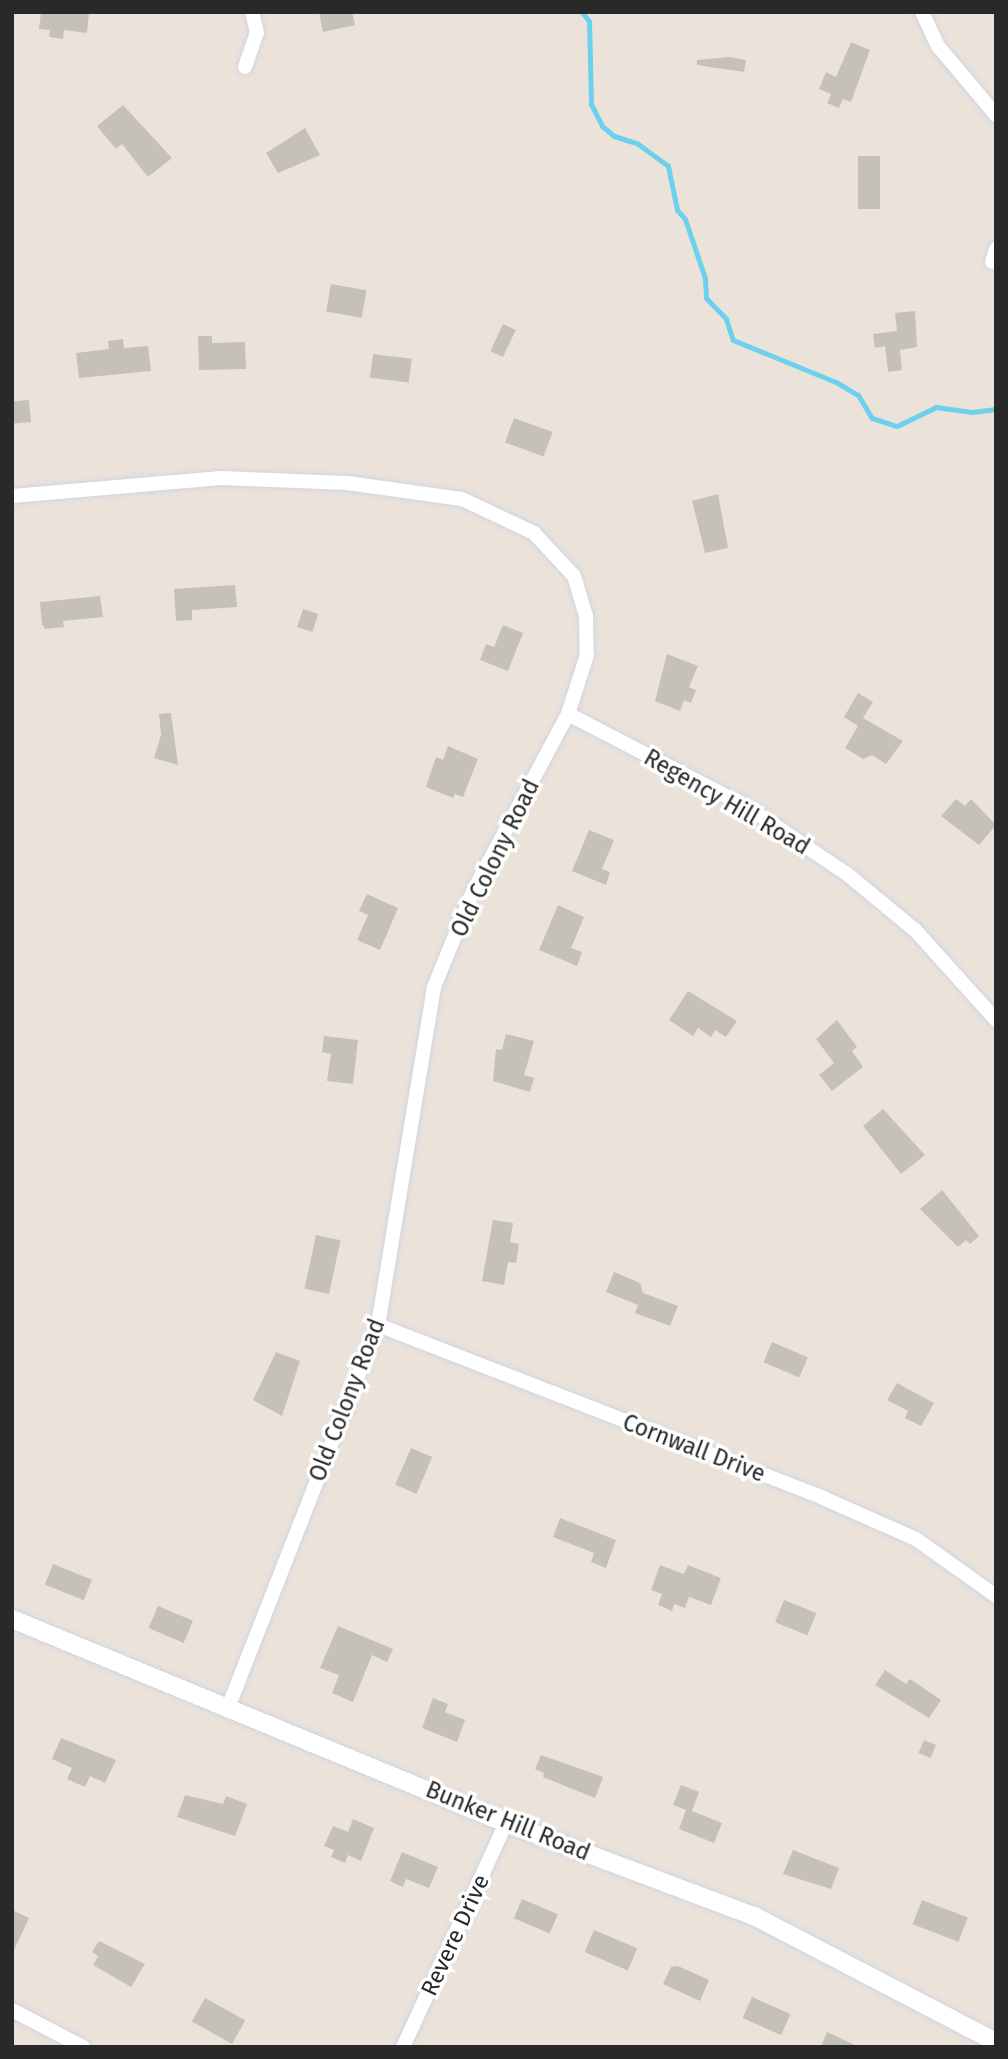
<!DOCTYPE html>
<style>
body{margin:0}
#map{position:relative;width:1008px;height:2059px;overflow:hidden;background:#ebe3da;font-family:"Fira Sans",sans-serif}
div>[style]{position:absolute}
.stream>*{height:5px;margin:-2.5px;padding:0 2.5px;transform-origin:2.5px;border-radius:2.5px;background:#6dd1ed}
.building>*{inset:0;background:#c6c0ba;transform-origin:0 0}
.roads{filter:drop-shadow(0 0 2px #d0d4e2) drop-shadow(0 0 2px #d0d4e2)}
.minor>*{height:14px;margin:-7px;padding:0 7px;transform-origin:7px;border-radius:7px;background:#fff}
.tertiary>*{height:18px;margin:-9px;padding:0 9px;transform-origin:9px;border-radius:9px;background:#fff}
span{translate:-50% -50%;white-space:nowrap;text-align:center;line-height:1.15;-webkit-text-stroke:7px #fff;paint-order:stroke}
.street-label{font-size:23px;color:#292929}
.frame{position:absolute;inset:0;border:14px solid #292929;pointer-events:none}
</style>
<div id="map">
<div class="stream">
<div style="left:582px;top:12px;width:11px;rotate:52deg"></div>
<div style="left:589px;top:21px;width:83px;rotate:88.6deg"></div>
<div style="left:591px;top:104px;width:25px;rotate:63deg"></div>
<div style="left:602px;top:126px;width:16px;rotate:40deg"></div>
<div style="left:614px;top:136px;width:25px;rotate:18deg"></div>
<div style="left:638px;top:144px;width:37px;rotate:36deg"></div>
<div style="left:668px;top:166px;width:45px;rotate:78.4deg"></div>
<div style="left:677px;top:210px;width:12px;rotate:48deg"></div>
<div style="left:685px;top:219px;width:62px;rotate:71.3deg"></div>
<div style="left:705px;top:278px;width:20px;rotate:87deg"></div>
<div style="left:706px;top:298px;width:29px;rotate:46deg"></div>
<div style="left:726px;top:319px;width:22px;rotate:72deg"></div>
<div style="left:733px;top:340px;width:111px;rotate:22.2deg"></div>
<div style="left:836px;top:382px;width:26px;rotate:31deg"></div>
<div style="left:858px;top:395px;width:27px;rotate:59deg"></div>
<div style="left:872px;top:418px;width:26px;rotate:18deg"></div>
<div style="left:897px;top:426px;width:43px;rotate:-26deg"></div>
<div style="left:936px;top:407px;width:36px;rotate:8deg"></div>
<div style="left:972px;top:412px;width:24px;rotate:-7deg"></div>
</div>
<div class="building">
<div style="clip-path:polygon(41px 12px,89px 12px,87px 33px,64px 30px,63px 39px,49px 37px,50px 30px,39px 29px)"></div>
<div style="clip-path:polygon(319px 12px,352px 12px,355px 25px,323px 32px)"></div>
<div style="clip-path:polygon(851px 42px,870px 50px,851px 102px,843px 99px,839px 108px,827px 103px,831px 94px,819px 89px,826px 72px,836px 77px)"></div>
<div style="clip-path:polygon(729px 57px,746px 60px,744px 72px,697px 65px,697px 60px)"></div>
<div style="clip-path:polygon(123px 105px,172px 158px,148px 177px,122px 144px,116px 149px,97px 126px)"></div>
<div style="clip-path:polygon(305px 128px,320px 155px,278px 173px,266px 153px)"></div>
<div style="left:858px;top:156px;width:22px;height:53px"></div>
<div style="left:331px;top:284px;width:36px;height:28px;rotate:10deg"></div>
<div style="clip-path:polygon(915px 311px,917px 347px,900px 350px,902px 370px,888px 372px,885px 346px,875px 348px,873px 334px,897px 331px,895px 313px)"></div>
<div style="left:503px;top:324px;width:14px;height:30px;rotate:25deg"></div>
<div style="clip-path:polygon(198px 336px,212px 336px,212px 343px,245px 342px,246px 369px,199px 370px)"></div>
<div style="clip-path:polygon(123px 339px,124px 348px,148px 346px,151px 371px,79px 378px,76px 353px,109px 349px,108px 341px)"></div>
<div style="left:373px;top:354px;width:39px;height:24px;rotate:7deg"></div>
<div style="left:29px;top:400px;width:22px;height:17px;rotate:85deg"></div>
<div style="left:514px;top:418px;width:41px;height:26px;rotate:20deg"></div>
<div style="clip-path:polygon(718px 494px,728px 548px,705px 553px,692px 501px)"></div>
<div style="clip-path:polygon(235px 585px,237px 607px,192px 610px,192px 620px,176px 621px,174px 589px)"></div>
<div style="clip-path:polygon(100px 596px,103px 617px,63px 621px,64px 627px,45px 629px,42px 624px,40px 602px)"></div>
<div style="left:303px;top:609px;width:16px;height:19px;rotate:18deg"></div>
<div style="clip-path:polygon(503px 625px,523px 633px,508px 671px,480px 660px,486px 644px,494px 647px)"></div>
<div style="clip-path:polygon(667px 654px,698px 666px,689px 687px,696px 690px,691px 703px,684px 700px,680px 711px,655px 701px)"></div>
<div style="clip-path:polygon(858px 693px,873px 702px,863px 718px,903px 741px,886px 764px,872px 755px,863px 759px,845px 748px,858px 726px,844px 717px)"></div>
<div style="clip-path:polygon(171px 713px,178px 765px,154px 758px,161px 735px,159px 714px)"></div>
<div style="clip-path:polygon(448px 746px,478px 759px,463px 797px,455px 794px,453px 798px,426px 787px,436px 757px,443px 760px)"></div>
<div style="clip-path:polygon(956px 799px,965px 806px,971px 799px,996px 825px,979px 845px,941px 816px)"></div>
<div style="clip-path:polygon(589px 830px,614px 840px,602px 869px,610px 872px,606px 885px,572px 871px)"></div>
<div style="clip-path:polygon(367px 894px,398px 908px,380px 950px,357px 940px,368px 915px,359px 911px)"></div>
<div style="clip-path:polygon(558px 905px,584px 917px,571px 948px,582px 952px,577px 966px,539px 950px)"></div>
<div style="clip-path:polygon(688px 991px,737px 1021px,726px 1037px,715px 1030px,711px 1037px,698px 1028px,693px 1036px,669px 1020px)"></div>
<div style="clip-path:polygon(837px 1020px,857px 1047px,852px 1051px,863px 1067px,832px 1091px,819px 1075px,834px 1063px,816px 1039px)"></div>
<div style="clip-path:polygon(506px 1034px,534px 1041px,524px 1075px,534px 1078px,530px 1092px,493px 1081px,496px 1049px,502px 1050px)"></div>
<div style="clip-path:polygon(324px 1036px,358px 1040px,353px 1084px,327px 1081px,331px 1054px,322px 1052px)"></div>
<div style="clip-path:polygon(883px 1109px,925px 1155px,901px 1174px,863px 1126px)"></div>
<div style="clip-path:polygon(942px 1190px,979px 1236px,970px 1244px,966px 1240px,958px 1247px,920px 1209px)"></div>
<div style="clip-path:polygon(493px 1220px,513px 1223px,510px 1242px,519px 1244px,516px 1263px,508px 1262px,504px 1285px,482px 1281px)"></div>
<div style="left:316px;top:1235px;width:25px;height:55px;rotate:12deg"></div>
<div style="clip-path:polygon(614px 1272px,640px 1283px,643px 1293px,678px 1306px,670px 1326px,635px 1313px,638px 1305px,606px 1292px)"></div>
<div style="left:772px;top:1342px;width:39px;height:22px;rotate:23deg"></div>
<div style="clip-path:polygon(276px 1352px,300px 1361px,282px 1416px,253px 1400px)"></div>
<div style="clip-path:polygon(897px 1383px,934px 1403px,921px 1426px,905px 1418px,908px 1411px,887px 1400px)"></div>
<div style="left:411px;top:1448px;width:23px;height:40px;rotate:23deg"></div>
<div style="clip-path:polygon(560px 1518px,616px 1540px,606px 1568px,591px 1562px,594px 1553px,553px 1537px)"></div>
<div style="left:53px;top:1564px;width:42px;height:22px;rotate:22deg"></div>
<div style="clip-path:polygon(660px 1565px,684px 1574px,688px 1565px,721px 1578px,711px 1605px,689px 1597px,685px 1608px,674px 1604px,672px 1611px,658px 1605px,662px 1594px,651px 1590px)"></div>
<div style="left:784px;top:1600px;width:35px;height:24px;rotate:22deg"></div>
<div style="left:158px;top:1606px;width:38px;height:24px;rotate:23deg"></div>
<div style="clip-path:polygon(338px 1626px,393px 1649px,387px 1662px,372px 1655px,353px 1702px,332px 1693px,339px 1675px,320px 1668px)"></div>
<div style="clip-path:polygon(885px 1670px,906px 1684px,910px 1679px,941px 1700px,929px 1718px,875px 1685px)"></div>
<div style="clip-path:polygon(433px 1698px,448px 1704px,445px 1712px,465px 1720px,457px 1742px,422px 1728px)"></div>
<div style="clip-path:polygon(61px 1738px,116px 1760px,105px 1783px,90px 1776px,85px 1787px,67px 1779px,72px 1768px,52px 1759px)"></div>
<div style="left:924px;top:1740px;width:13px;height:14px;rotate:23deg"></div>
<div style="clip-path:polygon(541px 1755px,603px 1777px,595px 1798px,543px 1777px,544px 1773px,535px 1769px)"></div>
<div style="clip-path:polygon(681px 1785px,699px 1792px,692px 1811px,722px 1823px,714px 1843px,679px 1829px,686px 1810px,673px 1805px)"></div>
<div style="clip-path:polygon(185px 1795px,223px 1804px,226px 1796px,247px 1804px,235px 1836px,177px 1817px)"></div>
<div style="clip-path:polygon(353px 1819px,374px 1828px,361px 1861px,348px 1855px,345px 1863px,331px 1857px,334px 1850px,324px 1846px,333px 1826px,348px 1832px)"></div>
<div style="clip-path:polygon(793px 1850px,839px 1868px,831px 1889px,783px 1874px)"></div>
<div style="clip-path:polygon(402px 1852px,438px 1867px,429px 1888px,406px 1879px,403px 1887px,390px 1881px)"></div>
<div style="left:522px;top:1899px;width:39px;height:21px;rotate:23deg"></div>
<div style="left:922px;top:1900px;width:49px;height:26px;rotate:21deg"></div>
<div style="clip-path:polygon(12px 1910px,29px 1918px,12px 1954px)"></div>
<div style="left:594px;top:1930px;width:47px;height:24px;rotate:23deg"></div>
<div style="clip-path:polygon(99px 1941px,145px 1964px,131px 1987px,93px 1965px,98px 1956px,92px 1952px)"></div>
<div style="clip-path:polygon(678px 1966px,709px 1980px,700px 2001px,663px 1984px,671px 1967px)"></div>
<div style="left:752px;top:1997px;width:42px;height:23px;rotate:24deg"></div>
<div style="left:205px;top:1998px;width:46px;height:27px;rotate:29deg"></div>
<div style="clip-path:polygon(827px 2032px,859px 2047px,821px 2047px)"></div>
</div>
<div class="roads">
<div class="minor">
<div style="left:922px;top:12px;width:38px;rotate:65deg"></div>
<div style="left:938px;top:46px;width:90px;rotate:50deg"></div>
<div style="left:245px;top:67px;width:36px;rotate:-71deg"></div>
<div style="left:257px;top:33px;width:22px;rotate:-103deg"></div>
<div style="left:992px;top:262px;width:14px;rotate:-73deg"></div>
<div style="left:12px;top:496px;width:210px;rotate:-4.9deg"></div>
<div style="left:221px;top:478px;width:126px;rotate:2.3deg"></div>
<div style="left:347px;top:483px;width:116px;rotate:7.9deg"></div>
<div style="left:462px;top:499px;width:80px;rotate:25.3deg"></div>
<div style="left:534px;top:533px;width:59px;rotate:47.1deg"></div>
<div style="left:574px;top:576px;width:42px;rotate:73.3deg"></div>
<div style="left:586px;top:616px;width:39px;rotate:89deg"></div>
<div style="left:587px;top:655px;width:62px;rotate:107.9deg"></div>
<div style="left:568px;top:714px;width:199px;rotate:118.2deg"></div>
<div style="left:474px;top:889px;width:106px;rotate:112.2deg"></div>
<div style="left:434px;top:987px;width:343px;rotate:99.4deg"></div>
<div style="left:378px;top:1325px;width:408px;rotate:111.4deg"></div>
<div style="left:568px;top:714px;width:204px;rotate:27.4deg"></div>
<div style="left:749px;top:808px;width:118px;rotate:34deg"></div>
<div style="left:847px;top:874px;width:88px;rotate:39.5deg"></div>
<div style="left:915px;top:930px;width:121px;rotate:48deg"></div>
<div style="left:378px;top:1325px;width:477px;rotate:21.2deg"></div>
<div style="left:823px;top:1498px;width:102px;rotate:23.8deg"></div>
<div style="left:916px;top:1539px;width:98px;rotate:35.5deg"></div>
<div style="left:12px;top:2010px;width:80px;rotate:27.5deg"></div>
<div style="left:403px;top:2047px;width:247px;rotate:-65.3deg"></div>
</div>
<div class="tertiary">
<div style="left:12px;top:1619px;width:534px;rotate:22.44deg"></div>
<div style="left:506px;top:1823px;width:265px;rotate:20.6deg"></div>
<div style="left:754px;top:1916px;width:273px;rotate:27.5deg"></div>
</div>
</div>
<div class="street-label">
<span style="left:727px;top:802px;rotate:30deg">Regency Hill Road</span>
<span style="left:495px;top:858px;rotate:-64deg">Old Colony Road</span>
<span style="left:347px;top:1400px;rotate:-69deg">Old Colony Road</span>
<span style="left:694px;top:1448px;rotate:21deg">Cornwall Drive</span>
<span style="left:508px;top:1821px;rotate:22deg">Bunker Hill Road</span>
<span style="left:455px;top:1935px;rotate:-65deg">Revere Drive</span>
</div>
<div class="frame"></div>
</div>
